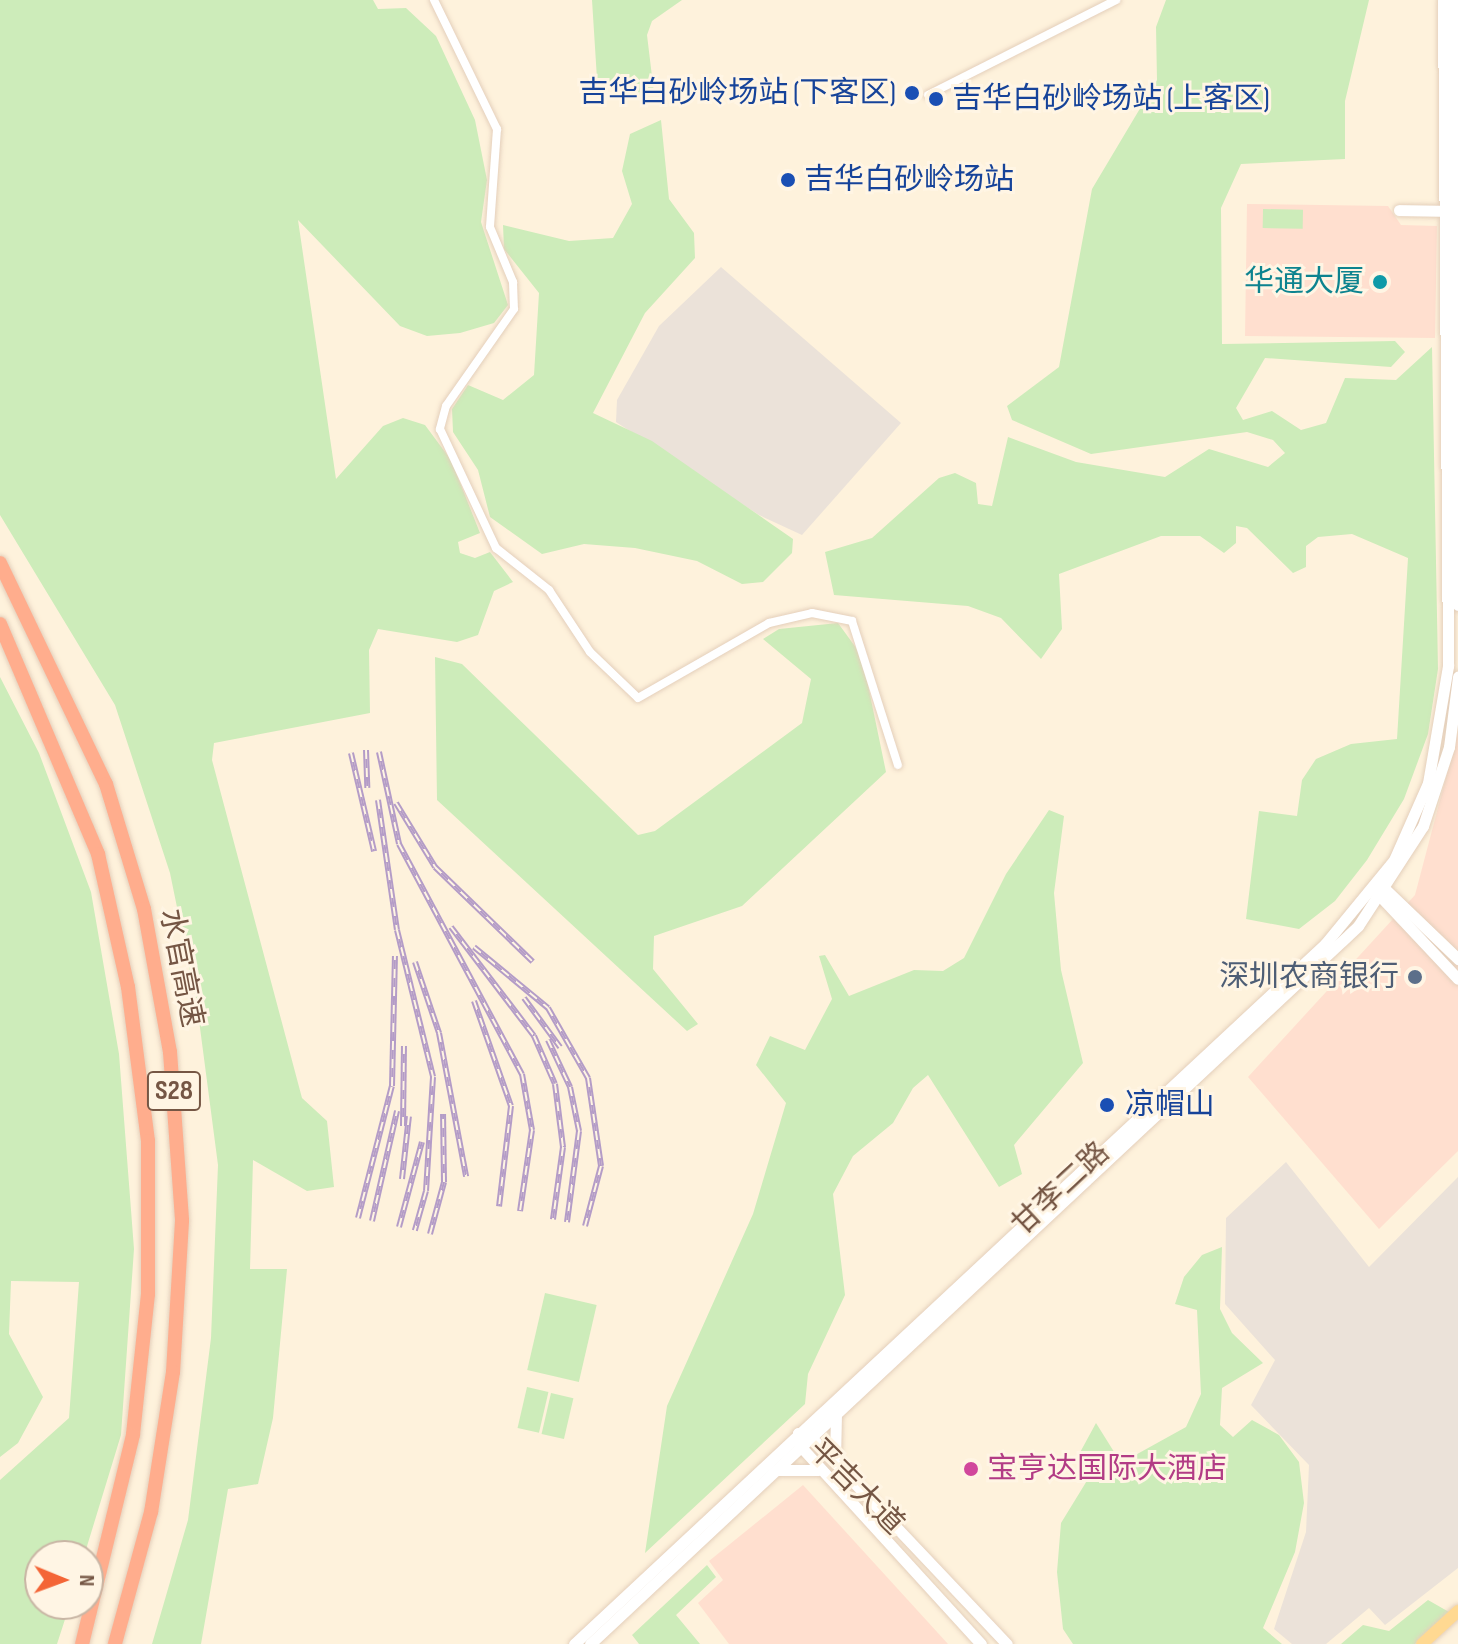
<!DOCTYPE html>
<meta charset="utf-8">
<style>
body{margin:0}
#map{position:relative;width:1458px;height:1644px;overflow:hidden;background:#fef2dc;font-family:"Sofia Sans Condensed","Noto Sans SC",sans-serif}
div>[style]{position:absolute}
.commercial>*{inset:0;background:#ffdfcf}
.industrial>*{inset:0;background:#ebe2d9}
.green>*{inset:0;background:#cdecba;transform-origin:0 0}
.roads{filter:drop-shadow(0 0 2px #e4cfbb) drop-shadow(0 0 2px #e4cfbb)}
.street>*{height:8px;margin:-4px;padding:0 4px;transform-origin:4px;border-radius:4px;background:#fff}
.secondary>*{height:11px;margin:-5.5px;padding:0 5.5px;transform-origin:5.5px;border-radius:5.5px;background:#fff}
.primary>*{height:12px;margin:-6px;padding:0 6px;transform-origin:6px;border-radius:6px;background:#ffd992}
.highway>*{height:14px;margin:-7px;padding:0 7px;transform-origin:7px;border-radius:7px;background:#ffad8d}
.rail>*{height:6px;margin-top:-3px;transform-origin:0;background:repeating-linear-gradient(90deg,#fff5e4 0 9px,#b49cc7 0 18px);box-sizing:border-box;border-block:2px solid #b49cc7}
.dots>*{width:22px;height:22px;translate:-50% -50%;box-sizing:border-box;border:4px solid #fff5e4;border-radius:50%}
span{translate:-50% -50%;white-space:nowrap;text-align:center;line-height:1.15;-webkit-text-stroke:6px #fff5e4;paint-order:stroke}
.shield-label span{padding:2px 6px;background:#fff5e4;border:2px solid;border-radius:6px;-webkit-text-stroke-width:0}
.shield-label{font-size:28px;color:#755644;font-weight:700}
.transit-label{font-size:30px;color:#164399}
.right{translate:-100% -50%;text-align:right}
.left{translate:0 -50%;text-align:left}
.culture-label{font-size:30px;color:#0d838f}
.street-label{font-size:30px;color:#755644}
.service-label{font-size:30px;color:#4e5e75}
.hotel-label{font-size:30px;color:#b23c85}
.north{position:absolute;left:24px;top:1540px;width:80px;height:80px;box-sizing:border-box;background:#fff5e4;border:2px solid #c8b5a4;border-radius:50%;rotate:91deg;font-size:22px;font-weight:700;line-height:32px;text-align:center;color:#755644}
.north::after{content:'';display:block;margin:auto;width:28px;height:36px;background:#f46536;clip-path:polygon(50% 0,100% 100%,50% 72%,0 100%)}
</style>
<div id="map">
<div class="commercial">
<div style="clip-path:polygon(1247px 204px,1388px 206px,1401px 225px,1437px 226px,1435px 338px,1245px 336px)"></div>
<div style="clip-path:polygon(1458px 732px,1458px 1151px,1379px 1229px,1248px 1077px,1415px 895px)"></div>
<div style="clip-path:polygon(803px 1485px,948px 1644px,729px 1644px,698px 1603px,723px 1580px,709px 1561px)"></div>
</div>
<div class="industrial">
<div style="clip-path:polygon(721px 267px,901px 423px,802px 535px,759px 515px,616px 422px,617px 400px,659px 326px)"></div>
<div style="clip-path:polygon(1286px 1162px,1369px 1267px,1458px 1177px,1458px 1568px,1385px 1625px,1369px 1608px,1326px 1644px,1292px 1644px,1274px 1629px,1306px 1532px,1309px 1465px,1251px 1405px,1275px 1360px,1225px 1304px,1226px 1218px)"></div>
</div>
<div class="green">
<div style="clip-path:polygon(0 0,373px 0,378px 9px,406px 8px,436px 36px,475px 120px,487px 180px,481px 222px,508px 305px,494px 323px,460px 333px,427px 336px,400px 326px,298px 220px,336px 479px,383px 426px,403px 418px,425px 425px,451px 460px,480px 533px,458px 542px,460px 553px,475px 558px,490px 552px,513px 582px,494px 591px,478px 635px,457px 642px,378px 629px,369px 650px,370px 713px,214px 743px,212px 760px,302px 1098px,327px 1121px,334px 1187px,307px 1191px,253px 1160px,250px 1269px,287px 1269px,273px 1418px,258px 1484px,228px 1489px,201px 1644px,152px 1644px,188px 1520px,211px 1338px,218px 1165px,197px 1005px,170px 873px,115px 705px,0 515px)"></div>
<div style="clip-path:polygon(592px 0,682px 0,652px 21px,647px 35px,654px 93px,631px 96px,597px 79px)"></div>
<div style="clip-path:polygon(1166px 0,1369px 0,1345px 101px,1345px 159px,1241px 164px,1221px 208px,1222px 344px,1395px 341px,1405px 352px,1391px 367px,1265px 358px,1236px 408px,1243px 420px,1272px 411px,1301px 430px,1326px 423px,1345px 378px,1396px 380px,1432px 347px,1438px 669px,1428px 734px,1404px 799px,1367px 860px,1335px 901px,1299px 929px,1246px 919px,1259px 811px,1297px 816px,1302px 780px,1316px 759px,1351px 744px,1397px 739px,1408px 558px,1352px 534px,1318px 537px,1306px 546px,1306px 567px,1293px 573px,1247px 528px,1236px 526px,1236px 543px,1224px 553px,1200px 536px,1161px 536px,1059px 574px,1062px 629px,1041px 659px,1001px 618px,968px 606px,834px 595px,825px 552px,872px 538px,939px 478px,955px 473px,976px 483px,978px 504px,992px 506px,1008px 437px,1076px 462px,1165px 477px,1209px 449px,1268px 467px,1285px 453px,1273px 440px,1247px 432px,1091px 454px,1012px 420px,1007px 406px,1059px 367px,1092px 189px,1157px 80px,1156px 27px)"></div>
<div style="clip-path:polygon(661px 120px,669px 199px,694px 233px,695px 258px,645px 313px,593px 413px,652px 441px,793px 539px,792px 553px,763px 582px,742px 584px,697px 561px,635px 548px,584px 544px,542px 554px,490px 517px,478px 470px,453px 432px,452px 409px,468px 385px,503px 400px,534px 375px,539px 293px,504px 249px,503px 225px,569px 241px,613px 238px,632px 204px,622px 171px,630px 134px)"></div>
<div style="left:1263px;top:209px;width:40px;height:19px;rotate:1deg"></div>
<div style="clip-path:polygon(838px 623px,862px 656px,886px 772px,742px 906px,654px 936px,653px 969px,698px 1024px,687px 1031px,437px 800px,435px 657px,462px 664px,638px 835px,655px 831px,802px 723px,811px 679px,763px 639px,779px 629px)"></div>
<div style="clip-path:polygon(0 677px,39px 753px,91px 892px,119px 1054px,134px 1249px,121px 1435px,84px 1556px,40px 1556px,40px 1604px,70px 1604px,57px 1644px,0 1644px,0 1480px,69px 1418px,79px 1282px,11px 1281px,9px 1334px,43px 1397px,18px 1443px,0 1457px)"></div>
<div style="clip-path:polygon(1049px 810px,1064px 816px,1054px 893px,1061px 970px,1083px 1063px,1014px 1145px,1022px 1174px,999px 1187px,928px 1075px,913px 1088px,893px 1123px,853px 1156px,833px 1194px,845px 1295px,808px 1374px,805px 1404px,645px 1553px,667px 1406px,753px 1214px,786px 1103px,756px 1065px,770px 1036px,805px 1050px,832px 999px,819px 956px,825px 955px,849px 996px,914px 970px,943px 971px,964px 958px,1006px 874px)"></div>
<div style="clip-path:polygon(1222px 1247px,1220px 1309px,1232px 1333px,1263px 1363px,1222px 1388px,1220px 1425px,1233px 1437px,1252px 1420px,1279px 1435px,1299px 1462px,1304px 1503px,1295px 1552px,1263px 1628px,1282px 1644px,1073px 1644px,1063px 1629px,1057px 1572px,1061px 1523px,1088px 1479px,1077px 1458px,1096px 1423px,1121px 1463px,1186px 1427px,1201px 1394px,1197px 1310px,1175px 1304px,1184px 1277px,1202px 1255px)"></div>
<div style="left:545px;top:1293px;width:53px;height:79px;rotate:13deg"></div>
<div style="left:527px;top:1387px;width:22px;height:42px;rotate:13deg"></div>
<div style="left:551px;top:1393px;width:23px;height:42px;rotate:13deg"></div>
<div style="clip-path:polygon(707px 1565px,716px 1577px,676px 1615px,700px 1644px,639px 1644px,632px 1635px)"></div>
<div style="clip-path:polygon(1428px 1600px,1449px 1612px,1415px 1644px,1341px 1644px,1363px 1625px,1389px 1631px)"></div>
</div>
<div class="roads">
<div class="street">
<div style="left:434px;top:0;width:144px;rotate:64deg"></div>
<div style="left:497px;top:129px;width:98px;rotate:94.1deg"></div>
<div style="left:490px;top:227px;width:60px;rotate:67.3deg"></div>
<div style="left:513px;top:282px;width:27px;rotate:88deg"></div>
<div style="left:514px;top:309px;width:118px;rotate:125deg"></div>
<div style="left:446px;top:406px;width:24px;rotate:105deg"></div>
<div style="left:440px;top:429px;width:132px;rotate:64.8deg"></div>
<div style="left:496px;top:548px;width:68px;rotate:38.4deg"></div>
<div style="left:549px;top:590px;width:74px;rotate:56.5deg"></div>
<div style="left:590px;top:652px;width:66px;rotate:43.8deg"></div>
<div style="left:638px;top:698px;width:151px;rotate:-29.8deg"></div>
<div style="left:769px;top:623px;width:44px;rotate:-13.1deg"></div>
<div style="left:812px;top:613px;width:41px;rotate:11.3deg"></div>
<div style="left:852px;top:621px;width:151px;rotate:72.3deg"></div>
<div style="left:928px;top:95px;width:211px;rotate:-26.8deg"></div>
</div>
<div class="secondary">
<div style="left:1454px;top:0;width:605px;rotate:89.62deg"></div>
<div style="left:1399px;top:210px;width:50px;rotate:1.1deg"></div>
<div style="left:1384px;top:888px;width:103px;rotate:43.8deg"></div>
<div style="left:1379px;top:895px;width:115px;rotate:46.8deg"></div>
<div style="left:835px;top:1461px;width:46px;rotate:-88.8deg"></div>
<div style="left:777px;top:1470px;width:41px"></div>
<div style="left:574px;top:1644px;width:1027px;rotate:-42.99deg"></div>
<div style="left:1325px;top:944px;width:109px;rotate:-50.6deg"></div>
<div style="left:1394px;top:860px;width:84px;rotate:-66.2deg"></div>
<div style="left:1428px;top:783px;width:119px;rotate:-80.3deg"></div>
<div style="left:1448px;top:666px;width:666px;rotate:-90.43deg"></div>
<div style="left:590px;top:1644px;width:1051px;rotate:-43.07deg"></div>
<div style="left:1358px;top:926px;width:119px;rotate:-57deg"></div>
<div style="left:1423px;top:826px;width:83px;rotate:-71.8deg"></div>
<div style="left:1449px;top:747px;width:71px;rotate:-82.7deg"></div>
<div style="left:981px;top:1644px;width:268px;rotate:-132.4deg"></div>
<div style="left:800px;top:1446px;width:13px;rotate:-99deg"></div>
<div style="left:798px;top:1433px;width:14px;rotate:17deg"></div>
<div style="left:811px;top:1437px;width:285px;rotate:46.6deg"></div>
</div>
<div class="primary">
<div style="left:1422px;top:1644px;width:49px;rotate:-42.5deg"></div>
</div>
<div class="highway">
<div style="left:0;top:563px;width:245px;rotate:64.4deg"></div>
<div style="left:106px;top:784px;width:131px;rotate:73.1deg"></div>
<div style="left:144px;top:909px;width:145px;rotate:79.7deg"></div>
<div style="left:170px;top:1052px;width:169px;rotate:85.9deg"></div>
<div style="left:182px;top:1221px;width:151px;rotate:93.4deg"></div>
<div style="left:173px;top:1372px;width:142px;rotate:98.9deg"></div>
<div style="left:151px;top:1512px;width:137px;rotate:105.3deg"></div>
<div style="left:0;top:624px;width:250px;rotate:66.9deg"></div>
<div style="left:98px;top:854px;width:136px;rotate:77.3deg"></div>
<div style="left:128px;top:987px;width:155px;rotate:82.6deg"></div>
<div style="left:148px;top:1141px;width:153px;rotate:90deg"></div>
<div style="left:148px;top:1294px;width:142px;rotate:96.1deg"></div>
<div style="left:133px;top:1435px;width:215px;rotate:103.7deg"></div>
</div>
</div>
<div class="rail">
<div style="left:366px;top:750px;width:38px;rotate:88deg"></div>
<div style="left:379px;top:752px;width:94px;rotate:77.7deg"></div>
<div style="left:399px;top:844px;width:261px;rotate:61.9deg"></div>
<div style="left:522px;top:1074px;width:57px;rotate:79.9deg"></div>
<div style="left:532px;top:1130px;width:82px;rotate:98.4deg"></div>
<div style="left:351px;top:753px;width:101px;rotate:76.8deg"></div>
<div style="left:378px;top:800px;width:131px;rotate:81.7deg"></div>
<div style="left:397px;top:930px;width:151px;rotate:76.2deg"></div>
<div style="left:433px;top:1077px;width:114px;rotate:93.5deg"></div>
<div style="left:426px;top:1191px;width:41px;rotate:105.8deg"></div>
<div style="left:396px;top:803px;width:75px;rotate:58.6deg"></div>
<div style="left:435px;top:867px;width:136px;rotate:44.1deg"></div>
<div style="left:451px;top:927px;width:137px;rotate:52.7deg"></div>
<div style="left:534px;top:1036px;width:52px;rotate:66.4deg"></div>
<div style="left:555px;top:1084px;width:64px;rotate:82.8deg"></div>
<div style="left:563px;top:1147px;width:73px;rotate:97.9deg"></div>
<div style="left:474px;top:947px;width:96px;rotate:39.5deg"></div>
<div style="left:548px;top:1008px;width:81px;rotate:60.3deg"></div>
<div style="left:588px;top:1078px;width:89px;rotate:81.6deg"></div>
<div style="left:601px;top:1166px;width:62px;rotate:104.9deg"></div>
<div style="left:415px;top:962px;width:75px;rotate:71.3deg"></div>
<div style="left:439px;top:1033px;width:146px;rotate:79.3deg"></div>
<div style="left:524px;top:998px;width:61px;rotate:53.7deg"></div>
<div style="left:474px;top:1001px;width:111px;rotate:70.6deg"></div>
<div style="left:511px;top:1106px;width:101px;rotate:96.8deg"></div>
<div style="left:548px;top:1040px;width:52px;rotate:64.9deg"></div>
<div style="left:570px;top:1087px;width:45px;rotate:78.4deg"></div>
<div style="left:579px;top:1131px;width:92px;rotate:97.5deg"></div>
<div style="left:403px;top:1126px;width:80px;rotate:-89.3deg"></div>
<div style="left:402px;top:1179px;width:63px;rotate:-83.7deg"></div>
<div style="left:358px;top:1218px;width:136px;rotate:-75.6deg"></div>
<div style="left:392px;top:1086px;width:130px;rotate:-88.7deg"></div>
<div style="left:372px;top:1221px;width:113px;rotate:-77.2deg"></div>
<div style="left:399px;top:1227px;width:88px;rotate:-74.9deg"></div>
<div style="left:430px;top:1234px;width:54px;rotate:-74.9deg"></div>
<div style="left:444px;top:1182px;width:68px;rotate:-90.8deg"></div>
</div>
<div class="dots">
<div style="left:912px;top:93px;background:#1a4fb4"></div>
<div style="left:936px;top:99px;background:#1a4fb4"></div>
<div style="left:788px;top:180px;background:#1a4fb4"></div>
<div style="left:1380px;top:282px;background:#0f9aa8"></div>
<div style="left:1415px;top:977px;background:#5c6f8a"></div>
<div style="left:1107px;top:1105px;background:#1a4fb4"></div>
<div style="left:971px;top:1469px;background:#d1479c"></div>
</div>
<div class="shield-label">
<span style="left:174px;top:1091px">S28</span>
</div>
<div class="transit-label">
<span class="right" style="left:896px;top:93px">吉华白砂岭场站 (下客区)</span>
<span class="left" style="left:952px;top:99px">吉华白砂岭场站 (上客区)</span>
<span class="left" style="left:804px;top:180px">吉华白砂岭场站</span>
<span class="left" style="left:1125px;top:1105px">凉帽山</span>
</div>
<div class="culture-label">
<span class="right" style="left:1364px;top:282px">华通大厦</span>
</div>
<div class="street-label">
<span style="left:181px;top:968px;rotate:79deg">水官高速</span>
<span style="left:1061px;top:1189px;rotate:-43deg">甘李二路</span>
<span style="left:856px;top:1487px;rotate:45deg">平吉大道</span>
</div>
<div class="service-label">
<span class="right" style="left:1399px;top:977px">深圳农商银行</span>
</div>
<div class="hotel-label">
<span class="left" style="left:987px;top:1469px">宝亨达国际大酒店</span>
</div>
<div class="north">N</div>
</div>
